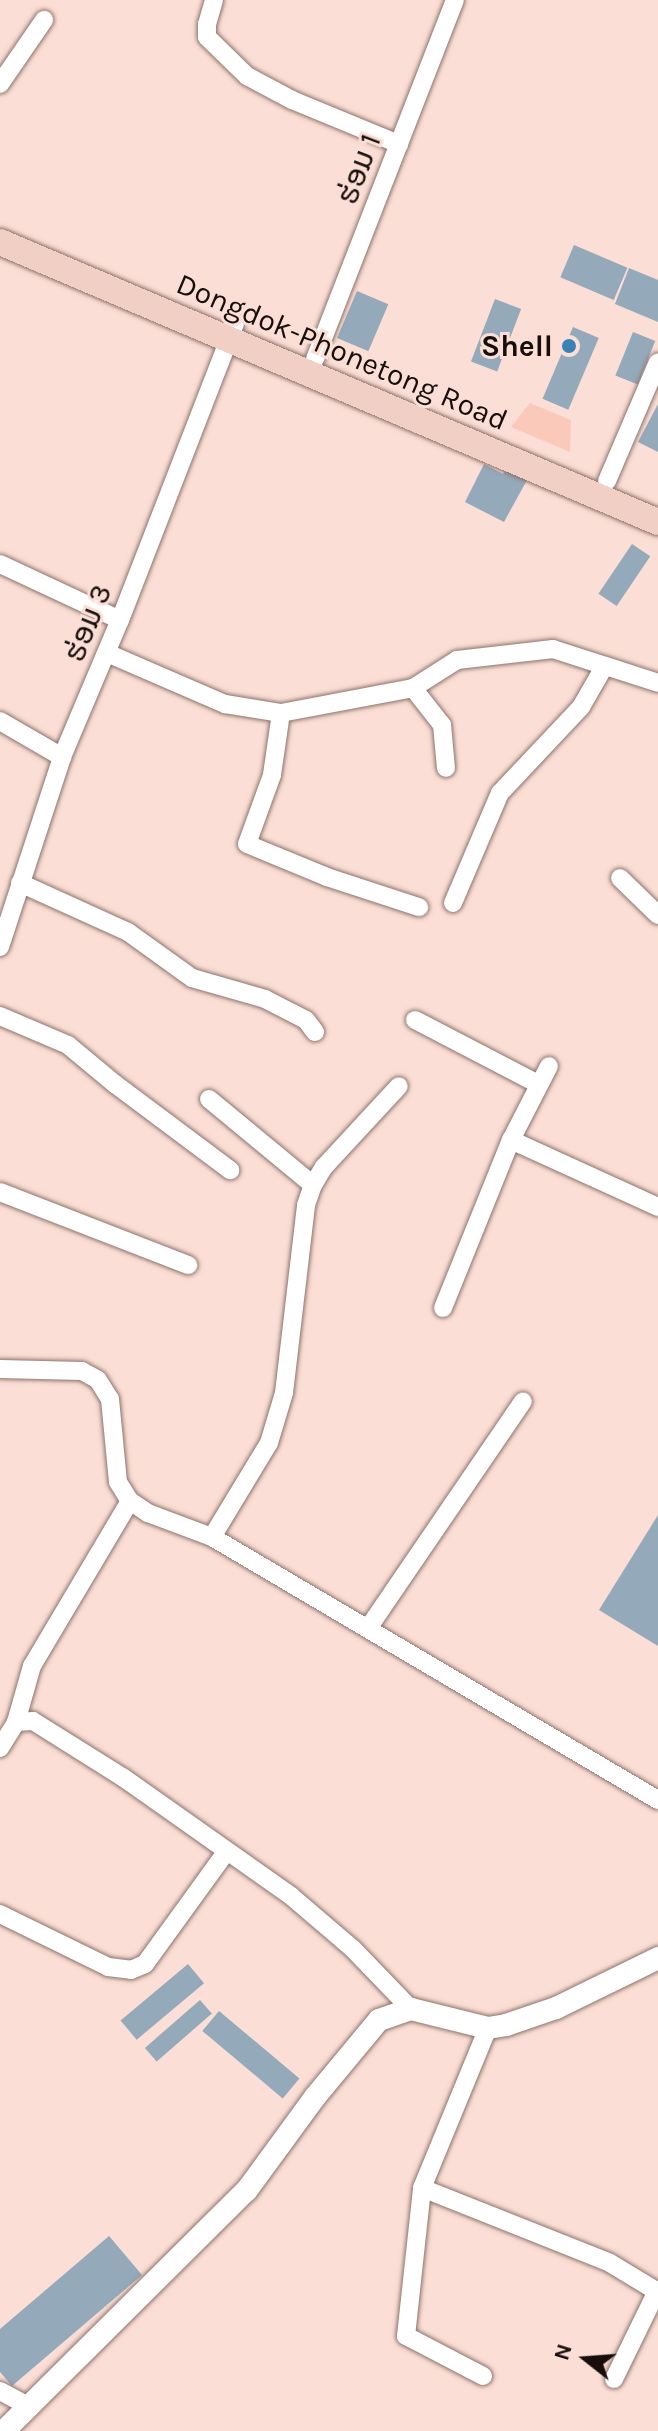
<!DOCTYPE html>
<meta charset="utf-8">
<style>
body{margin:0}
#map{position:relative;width:658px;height:2431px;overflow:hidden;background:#fbded5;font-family:Karla,"Noto Sans Lao",sans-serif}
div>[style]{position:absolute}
.green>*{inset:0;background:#fac9ba}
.building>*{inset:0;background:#94a9ba;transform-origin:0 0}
.roads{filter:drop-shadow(0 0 2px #8c736b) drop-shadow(0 0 2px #8c736b)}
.minor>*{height:18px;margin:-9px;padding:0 9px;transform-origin:9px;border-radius:9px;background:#fff}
.tertiary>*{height:22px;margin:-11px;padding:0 11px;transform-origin:11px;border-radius:11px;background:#fff}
.secondary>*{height:26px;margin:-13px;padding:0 13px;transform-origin:13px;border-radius:13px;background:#f2cfc4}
.dots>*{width:22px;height:22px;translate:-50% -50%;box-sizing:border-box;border:4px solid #fbded5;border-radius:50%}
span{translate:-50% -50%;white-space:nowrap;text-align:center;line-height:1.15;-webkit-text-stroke:6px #fbded5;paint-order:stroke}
.street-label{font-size:30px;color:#170e0b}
.poi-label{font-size:30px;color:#170e0b;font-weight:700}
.right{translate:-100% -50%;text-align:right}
.north{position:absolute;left:546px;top:2319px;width:80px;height:80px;-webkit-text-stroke:6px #fbded5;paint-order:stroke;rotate:287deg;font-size:22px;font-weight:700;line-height:32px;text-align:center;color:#170e0b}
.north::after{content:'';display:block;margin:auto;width:28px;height:36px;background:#170e0b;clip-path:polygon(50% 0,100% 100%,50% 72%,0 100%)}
</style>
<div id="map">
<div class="green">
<div style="clip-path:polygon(530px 403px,571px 420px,570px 452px,511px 427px)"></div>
</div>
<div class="building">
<div style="left:574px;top:245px;width:58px;height:35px;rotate:23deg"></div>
<div style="clip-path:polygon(629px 268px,658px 280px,658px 322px,615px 304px)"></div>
<div style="left:357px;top:291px;width:34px;height:51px;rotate:23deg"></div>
<div style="left:495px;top:299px;width:28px;height:67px;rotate:21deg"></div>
<div style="left:573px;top:327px;width:28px;height:78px;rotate:23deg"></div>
<div style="left:633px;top:332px;width:24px;height:47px;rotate:22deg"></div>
<div style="clip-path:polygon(658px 404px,658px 452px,638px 442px)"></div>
<div style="clip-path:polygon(484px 464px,503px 474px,506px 469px,527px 480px,504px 522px,465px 502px)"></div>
<div style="left:632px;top:544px;width:22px;height:60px;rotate:34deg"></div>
<div style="clip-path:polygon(658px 1515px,658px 1646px,599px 1610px)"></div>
<div style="left:188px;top:1964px;width:25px;height:88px;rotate:50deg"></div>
<div style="left:200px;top:2000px;width:18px;height:73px;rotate:49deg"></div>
<div style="left:219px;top:2011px;width:105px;height:26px;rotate:40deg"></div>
<div style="clip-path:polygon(109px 2236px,142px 2275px,12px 2386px,0 2372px,0 2329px)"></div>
</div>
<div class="roads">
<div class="minor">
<div style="left:214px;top:0;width:25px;rotate:106deg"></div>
<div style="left:207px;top:24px;width:13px;rotate:90deg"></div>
<div style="left:207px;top:37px;width:56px;rotate:44.3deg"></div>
<div style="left:247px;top:76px;width:51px;rotate:28.1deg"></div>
<div style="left:292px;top:100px;width:116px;rotate:22.4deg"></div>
<div style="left:0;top:84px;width:78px;rotate:-55.5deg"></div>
<div style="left:315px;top:359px;width:385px;rotate:-68.7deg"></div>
<div style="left:607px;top:481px;width:129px;rotate:-66.8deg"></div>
<div style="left:0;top:564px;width:132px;rotate:25deg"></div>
<div style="left:107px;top:653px;width:129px;rotate:23.4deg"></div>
<div style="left:225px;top:704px;width:57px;rotate:9.1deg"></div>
<div style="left:281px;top:713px;width:134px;rotate:-10.7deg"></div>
<div style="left:413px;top:688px;width:52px;rotate:-32.5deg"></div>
<div style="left:457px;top:660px;width:97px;rotate:-6.5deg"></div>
<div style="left:553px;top:649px;width:110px;rotate:17.9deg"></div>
<div style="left:413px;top:688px;width:47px;rotate:51.9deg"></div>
<div style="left:442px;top:725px;width:43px;rotate:84.7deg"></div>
<div style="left:281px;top:713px;width:63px;rotate:98.3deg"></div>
<div style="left:272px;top:775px;width:73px;rotate:109.9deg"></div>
<div style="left:247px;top:844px;width:87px;rotate:22.4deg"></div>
<div style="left:327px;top:877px;width:97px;rotate:18.1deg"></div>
<div style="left:0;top:721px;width:72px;rotate:30.1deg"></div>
<div style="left:620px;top:878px;width:53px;rotate:44.2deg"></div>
<div style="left:20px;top:883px;width:119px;rotate:24.4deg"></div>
<div style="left:128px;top:932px;width:79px;rotate:35.7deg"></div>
<div style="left:192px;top:978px;width:76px;rotate:16deg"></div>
<div style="left:265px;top:999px;width:46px;rotate:27.1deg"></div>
<div style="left:306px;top:1020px;width:15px;rotate:53deg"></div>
<div style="left:453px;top:903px;width:120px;rotate:-66.9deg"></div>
<div style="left:500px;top:793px;width:118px;rotate:-46.7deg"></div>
<div style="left:581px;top:707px;width:46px;rotate:-60.1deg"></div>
<div style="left:0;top:947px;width:200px;rotate:-71.9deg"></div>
<div style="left:62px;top:757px;width:149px;rotate:-67.1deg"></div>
<div style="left:120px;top:620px;width:318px;rotate:-68.8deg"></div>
<div style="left:0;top:1016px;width:74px;rotate:23.1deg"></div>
<div style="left:68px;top:1045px;width:61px;rotate:39.7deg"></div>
<div style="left:115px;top:1084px;width:144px;rotate:36.8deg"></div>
<div style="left:415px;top:1020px;width:139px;rotate:27.5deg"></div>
<div style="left:209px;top:1099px;width:135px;rotate:39.6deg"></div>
<div style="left:511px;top:1140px;width:162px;rotate:24.5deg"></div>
<div style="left:0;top:1192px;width:202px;rotate:21.2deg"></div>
<div style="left:443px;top:1308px;width:181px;rotate:-68deg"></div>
<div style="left:511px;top:1140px;width:83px;rotate:-62.8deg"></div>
<div style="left:0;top:1369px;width:82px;rotate:1.4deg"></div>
<div style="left:82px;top:1371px;width:18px;rotate:29deg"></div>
<div style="left:98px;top:1380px;width:22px;rotate:58deg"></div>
<div style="left:110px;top:1399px;width:83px;rotate:84.5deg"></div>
<div style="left:118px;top:1482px;width:22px;rotate:58deg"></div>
<div style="left:130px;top:1501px;width:22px;rotate:34deg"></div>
<div style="left:148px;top:1513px;width:68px;rotate:20.6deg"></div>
<div style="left:212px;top:1537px;width:518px;rotate:30.53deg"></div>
<div style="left:212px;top:1537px;width:110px;rotate:-58.8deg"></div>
<div style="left:269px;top:1443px;width:52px;rotate:-73.3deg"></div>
<div style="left:284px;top:1393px;width:189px;rotate:-83.3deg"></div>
<div style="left:306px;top:1205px;width:21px;rotate:-71deg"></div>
<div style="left:313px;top:1185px;width:21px;rotate:-59deg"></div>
<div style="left:324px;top:1167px;width:110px;rotate:-47.2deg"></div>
<div style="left:369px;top:1627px;width:273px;rotate:-55.7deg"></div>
<div style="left:16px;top:1722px;width:58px;rotate:-74.1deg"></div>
<div style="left:32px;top:1666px;width:192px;rotate:-59.3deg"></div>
<div style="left:0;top:1748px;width:31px;rotate:-58deg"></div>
<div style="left:16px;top:1722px;width:17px;rotate:-3deg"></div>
<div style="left:33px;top:1721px;width:107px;rotate:32.1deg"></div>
<div style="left:124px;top:1778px;width:204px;rotate:35.2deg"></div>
<div style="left:291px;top:1896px;width:82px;rotate:40.5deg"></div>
<div style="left:353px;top:1949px;width:83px;rotate:46deg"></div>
<div style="left:0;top:1914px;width:120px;rotate:26.1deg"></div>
<div style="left:108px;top:1967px;width:23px;rotate:7deg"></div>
<div style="left:131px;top:1970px;width:15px;rotate:-23deg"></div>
<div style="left:145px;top:1964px;width:138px;rotate:-54.1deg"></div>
<div style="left:422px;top:2188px;width:202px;rotate:21.7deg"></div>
<div style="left:610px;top:2263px;width:56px;rotate:31.1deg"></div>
<div style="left:483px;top:2376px;width:87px;rotate:-152.5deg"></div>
<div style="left:406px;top:2336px;width:149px;rotate:-83.8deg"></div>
<div style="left:422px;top:2188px;width:173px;rotate:-67.6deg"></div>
<div style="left:614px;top:2379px;width:98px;rotate:-64deg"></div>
<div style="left:0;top:2391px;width:32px;rotate:28deg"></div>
</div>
<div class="tertiary">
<div style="left:4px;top:2431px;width:342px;rotate:-44.8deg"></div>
<div style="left:247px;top:2190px;width:115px;rotate:-53.8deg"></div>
<div style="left:315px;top:2097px;width:100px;rotate:-50.3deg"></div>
<div style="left:379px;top:2020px;width:34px;rotate:-19deg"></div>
<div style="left:411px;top:2009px;width:79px;rotate:13.9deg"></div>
<div style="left:488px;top:2028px;width:18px;rotate:-9deg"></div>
<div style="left:506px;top:2025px;width:53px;rotate:-18.8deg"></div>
<div style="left:556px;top:2008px;width:114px;rotate:-26.1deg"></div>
</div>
<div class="secondary">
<div style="left:0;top:242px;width:715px;rotate:23.05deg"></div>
</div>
</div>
<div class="dots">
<div style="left:569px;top:346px;background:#3882b6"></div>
</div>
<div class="street-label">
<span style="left:359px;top:169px;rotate:-69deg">ຮ່ອມ 1</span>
<span style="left:342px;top:352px;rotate:23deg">Dongdok-Phonetong Road</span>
<span style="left:88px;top:623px;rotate:-68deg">ຮ່ອມ 3</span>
</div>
<div class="poi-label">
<span class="right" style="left:553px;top:346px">Shell</span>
</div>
<div class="north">N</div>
</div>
